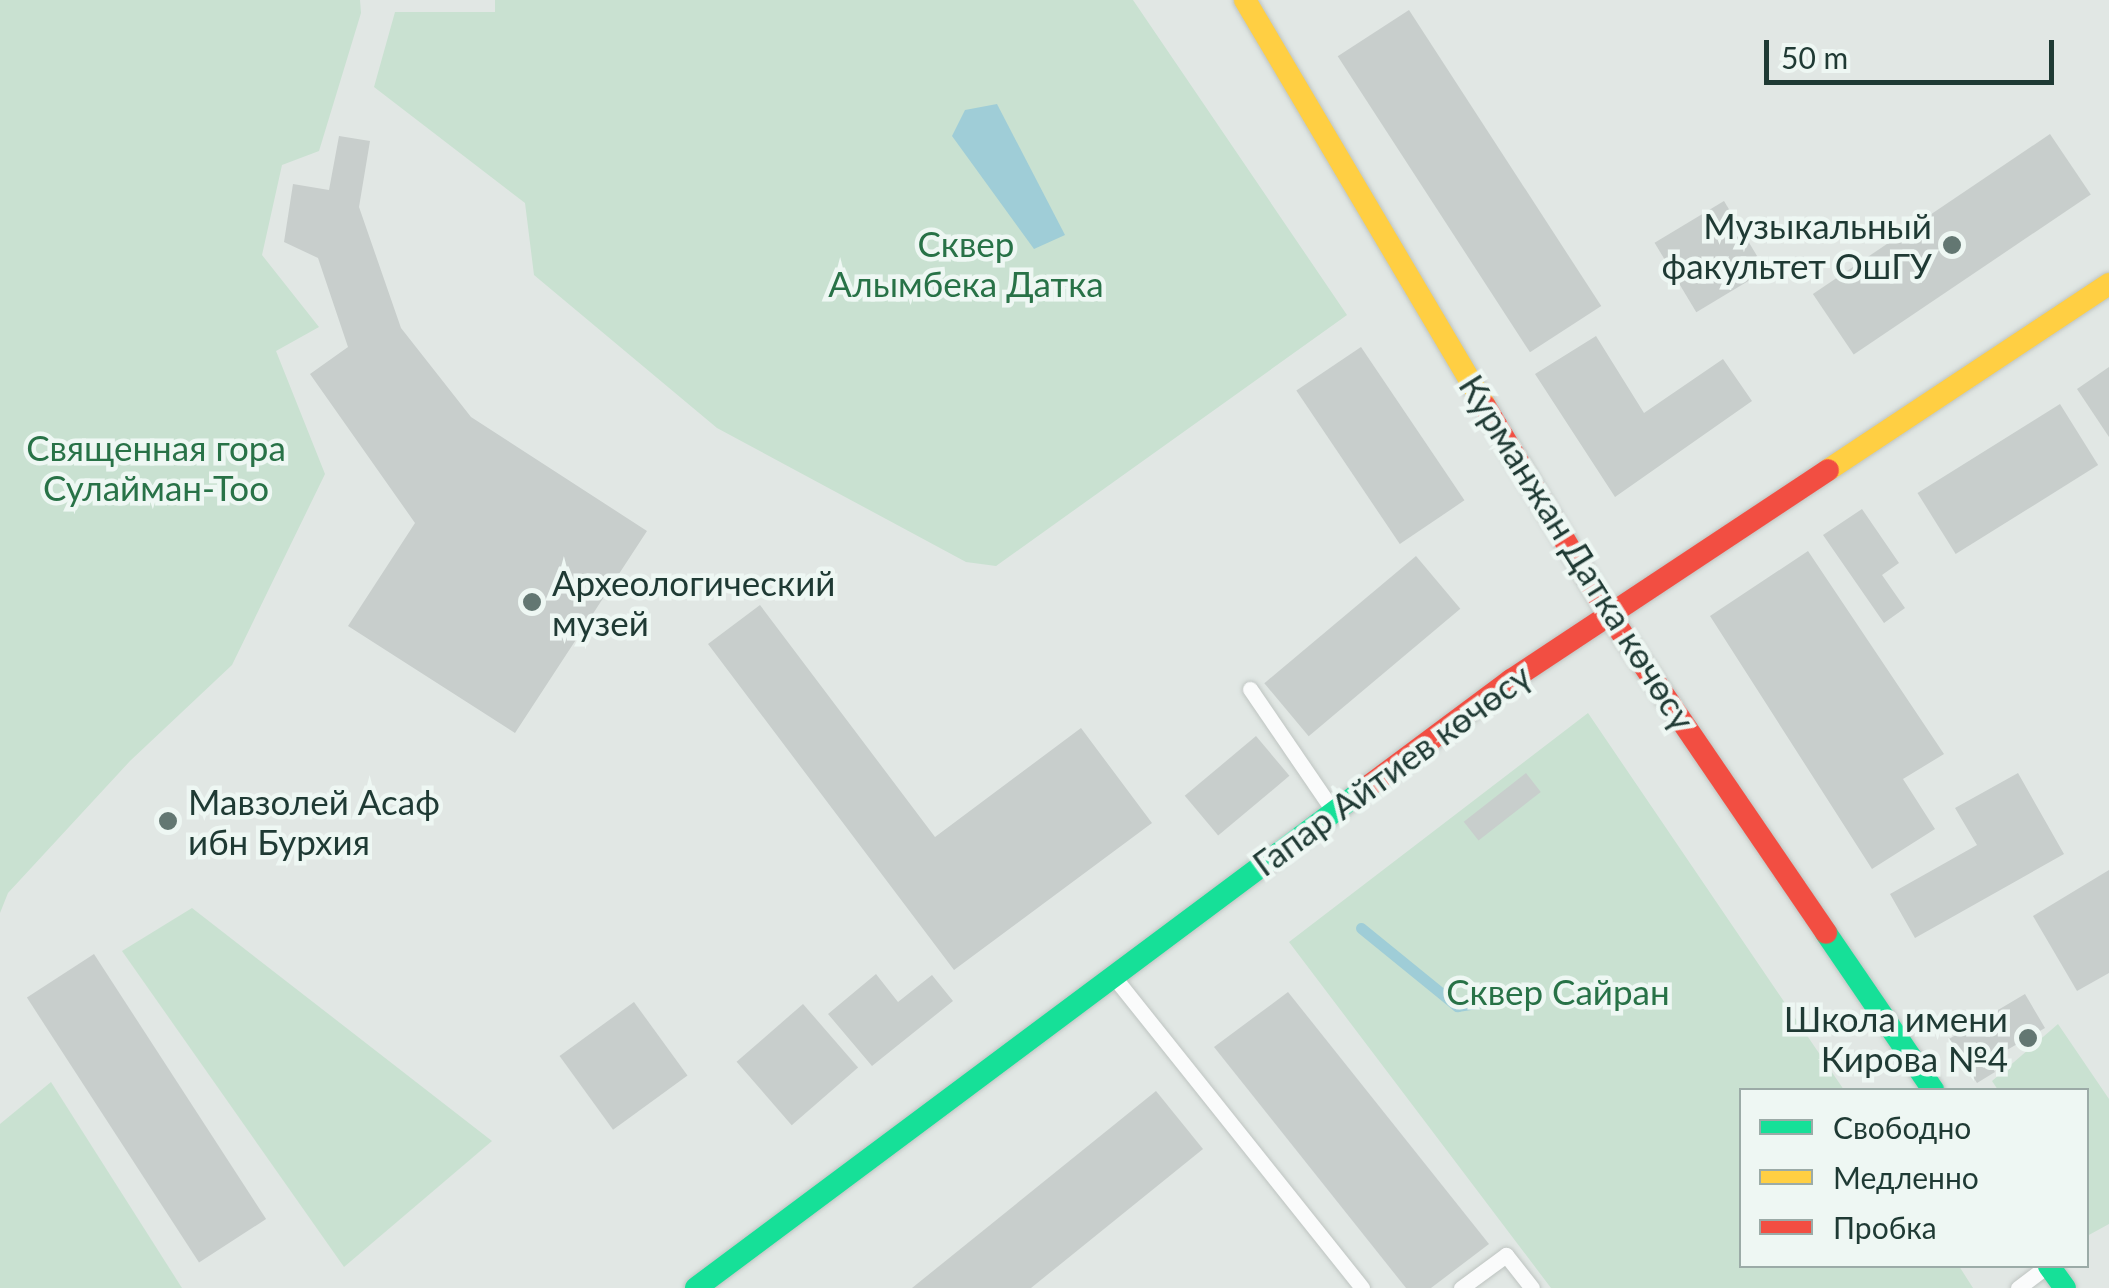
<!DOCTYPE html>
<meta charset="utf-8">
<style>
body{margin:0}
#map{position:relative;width:2109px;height:1288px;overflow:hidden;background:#e1e7e4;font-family:Lato,sans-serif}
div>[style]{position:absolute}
.green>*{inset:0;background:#c9e1d1}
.water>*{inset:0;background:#9fcdd7}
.stream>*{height:11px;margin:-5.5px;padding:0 5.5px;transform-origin:5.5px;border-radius:5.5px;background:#9fcdd7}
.building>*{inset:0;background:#c8cecc;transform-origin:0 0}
.roads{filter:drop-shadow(0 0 2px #bec4c1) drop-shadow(0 0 2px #bec4c1)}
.lane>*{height:15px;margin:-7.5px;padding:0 7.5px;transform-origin:7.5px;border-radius:7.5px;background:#fafbfb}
.fast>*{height:22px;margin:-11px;padding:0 11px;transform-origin:11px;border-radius:11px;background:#16e098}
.slow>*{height:22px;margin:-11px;padding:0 11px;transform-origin:11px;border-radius:11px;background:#ffcf43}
.jam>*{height:22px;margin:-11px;padding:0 11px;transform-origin:11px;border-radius:11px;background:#f24e42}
.dots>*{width:28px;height:28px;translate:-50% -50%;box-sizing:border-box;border:5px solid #eef7f3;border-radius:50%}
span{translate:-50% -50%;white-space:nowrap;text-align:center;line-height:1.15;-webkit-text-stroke:9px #eef7f3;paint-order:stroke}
.poi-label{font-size:35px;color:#1f3a34}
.right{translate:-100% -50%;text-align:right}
.left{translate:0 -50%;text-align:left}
.park-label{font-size:35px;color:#287247}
.street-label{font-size:35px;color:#1f3a34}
.legend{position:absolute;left:1739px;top:1088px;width:350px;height:180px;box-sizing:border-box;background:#eef7f3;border:2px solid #9baba7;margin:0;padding:12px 18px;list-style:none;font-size:30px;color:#1f3a34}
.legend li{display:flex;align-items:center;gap:20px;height:50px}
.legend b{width:50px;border:2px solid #9baba7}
.scale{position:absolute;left:1764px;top:40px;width:290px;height:45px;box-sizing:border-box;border:5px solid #1f3a34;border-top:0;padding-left:12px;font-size:30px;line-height:35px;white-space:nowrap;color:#1f3a34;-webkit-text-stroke:8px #eef7f3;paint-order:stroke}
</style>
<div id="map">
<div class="green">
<div style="clip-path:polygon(0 0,360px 0,361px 13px,319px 151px,282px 165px,262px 255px,319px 327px,276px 351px,325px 474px,232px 665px,130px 761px,8px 893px,0 913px)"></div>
<div style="clip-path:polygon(495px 0,1133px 0,1347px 315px,996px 566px,966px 562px,717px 428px,534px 275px,525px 203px,374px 87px,395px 12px,495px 12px)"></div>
<div style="clip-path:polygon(1588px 713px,1844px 1090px,1742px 1090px,1742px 1266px,1959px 1266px,1973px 1288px,1551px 1288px,1289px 942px)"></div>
<div style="clip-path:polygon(192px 908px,492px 1141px,344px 1267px,122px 951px)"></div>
<div style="clip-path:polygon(2058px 1024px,2109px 1099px,2109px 1224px,2087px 1236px,2086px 1090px,1998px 1090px,1992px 1081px)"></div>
<div style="clip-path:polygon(51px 1082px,182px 1288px,0 1288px,0 1124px)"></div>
</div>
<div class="water">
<div style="clip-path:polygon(997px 104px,1065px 235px,1034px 249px,952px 136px,965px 110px)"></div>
</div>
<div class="stream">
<div style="left:1361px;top:928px;width:124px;rotate:39.1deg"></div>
<div style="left:1457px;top:1006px;width:66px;rotate:-8.7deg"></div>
</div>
<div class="building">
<div style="left:1409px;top:10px;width:353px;height:85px;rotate:57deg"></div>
<div style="left:2050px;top:134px;width:73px;height:286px;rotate:56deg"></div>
<div style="clip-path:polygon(339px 136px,370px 141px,359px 207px,401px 328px,471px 417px,647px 531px,515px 733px,348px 626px,415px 523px,310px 374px,348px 347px,318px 258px,284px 242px,293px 184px,329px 190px)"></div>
<div style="left:1724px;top:201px;width:81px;height:81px;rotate:59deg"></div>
<div style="clip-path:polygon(1596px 336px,1644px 413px,1723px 359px,1752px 401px,1615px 497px,1535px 374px)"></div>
<div style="left:1361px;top:347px;width:185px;height:78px;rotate:56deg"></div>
<div style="clip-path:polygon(2109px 367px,2109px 437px,2077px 389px)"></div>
<div style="left:2060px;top:404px;width:72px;height:168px;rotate:58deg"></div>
<div style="clip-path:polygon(1862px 509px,1899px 563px,1882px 575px,1905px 608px,1884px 623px,1823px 535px)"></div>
<div style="clip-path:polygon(1808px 551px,1944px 754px,1903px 779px,1935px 829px,1872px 869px,1710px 616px)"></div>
<div style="left:1416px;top:556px;width:69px;height:198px;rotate:50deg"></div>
<div style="clip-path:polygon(760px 605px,935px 837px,1081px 728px,1152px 823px,954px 970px,708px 644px)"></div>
<div style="left:1256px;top:736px;width:52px;height:93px;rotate:50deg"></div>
<div style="left:1526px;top:773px;width:24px;height:79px;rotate:52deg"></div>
<div style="clip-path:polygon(2018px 773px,2064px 854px,1915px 938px,1890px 894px,1977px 845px,1955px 808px)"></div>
<div style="clip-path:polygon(2109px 870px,2109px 973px,2077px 991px,2033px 916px)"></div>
<div style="left:94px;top:954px;width:316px;height:80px;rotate:57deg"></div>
<div style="clip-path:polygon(876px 974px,898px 1002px,932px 975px,953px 1001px,872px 1066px,828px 1014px)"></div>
<div style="clip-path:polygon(1288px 992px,1489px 1244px,1431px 1288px,1406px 1288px,1214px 1047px)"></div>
<div style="clip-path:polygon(2025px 994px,2045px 1028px,1988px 1061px,1995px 1072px,1977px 1083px,1949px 1039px)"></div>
<div style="left:634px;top:1002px;width:91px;height:92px;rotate:54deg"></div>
<div style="left:803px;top:1004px;width:84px;height:88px;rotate:49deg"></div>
<div style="clip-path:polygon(1156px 1091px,1203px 1149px,1031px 1288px,912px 1288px)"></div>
</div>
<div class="roads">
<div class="lane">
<div style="left:1250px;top:689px;width:140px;rotate:55.7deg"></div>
<div style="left:1118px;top:982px;width:391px;rotate:51.4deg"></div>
<div style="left:1461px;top:1288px;width:56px;rotate:-36.3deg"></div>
<div style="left:1506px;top:1255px;width:42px;rotate:51.8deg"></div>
<div style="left:2018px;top:1288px;width:31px;rotate:-37deg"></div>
</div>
<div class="fast">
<div style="left:1826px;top:933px;width:190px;rotate:55.7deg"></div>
<div style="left:2049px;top:1266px;width:27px;rotate:54deg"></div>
<div style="left:696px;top:1288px;width:841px;rotate:-36.73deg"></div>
</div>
<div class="slow">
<div style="left:1245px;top:0;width:472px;rotate:59.4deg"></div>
<div style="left:1828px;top:470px;width:337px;rotate:-33.5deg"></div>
</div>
<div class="jam">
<div style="left:1485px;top:406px;width:241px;rotate:59.3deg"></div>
<div style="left:1608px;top:613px;width:387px;rotate:55.7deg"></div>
<div style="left:1370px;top:785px;width:176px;rotate:-36.7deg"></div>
<div style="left:1511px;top:680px;width:380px;rotate:-33.5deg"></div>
</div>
</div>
<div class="dots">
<div style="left:1952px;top:245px;background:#637772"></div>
<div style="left:532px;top:602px;background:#637772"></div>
<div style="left:168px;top:821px;background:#637772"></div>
<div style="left:2028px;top:1038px;background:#637772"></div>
</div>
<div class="poi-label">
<span class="right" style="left:1932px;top:245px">Музыкальный<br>факультет ОшГУ</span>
<span class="left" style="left:552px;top:602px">Археологический<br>музей</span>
<span class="left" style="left:188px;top:821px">Мавзолей Асаф<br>ибн Бурхия</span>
<span class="right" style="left:2008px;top:1038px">Школа имени<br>Кирова №4</span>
</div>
<div class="park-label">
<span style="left:966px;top:263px">Сквер<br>Алымбека Датка</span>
<span style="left:156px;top:467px">Священная гора<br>Сулайман-Тоо</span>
<span style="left:1558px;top:991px">Сквер Сайран</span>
</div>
<div class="street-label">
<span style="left:1578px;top:552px;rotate:58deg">Курманжан Датка көчөсү</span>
<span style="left:1391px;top:769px;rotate:-36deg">Гапар Айтиев көчөсү</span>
</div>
<ul class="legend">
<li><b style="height:12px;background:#16e098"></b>Свободно</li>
<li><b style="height:12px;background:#ffcf43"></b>Медленно</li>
<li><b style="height:12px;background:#f24e42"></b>Пробка</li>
</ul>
<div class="scale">50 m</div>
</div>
